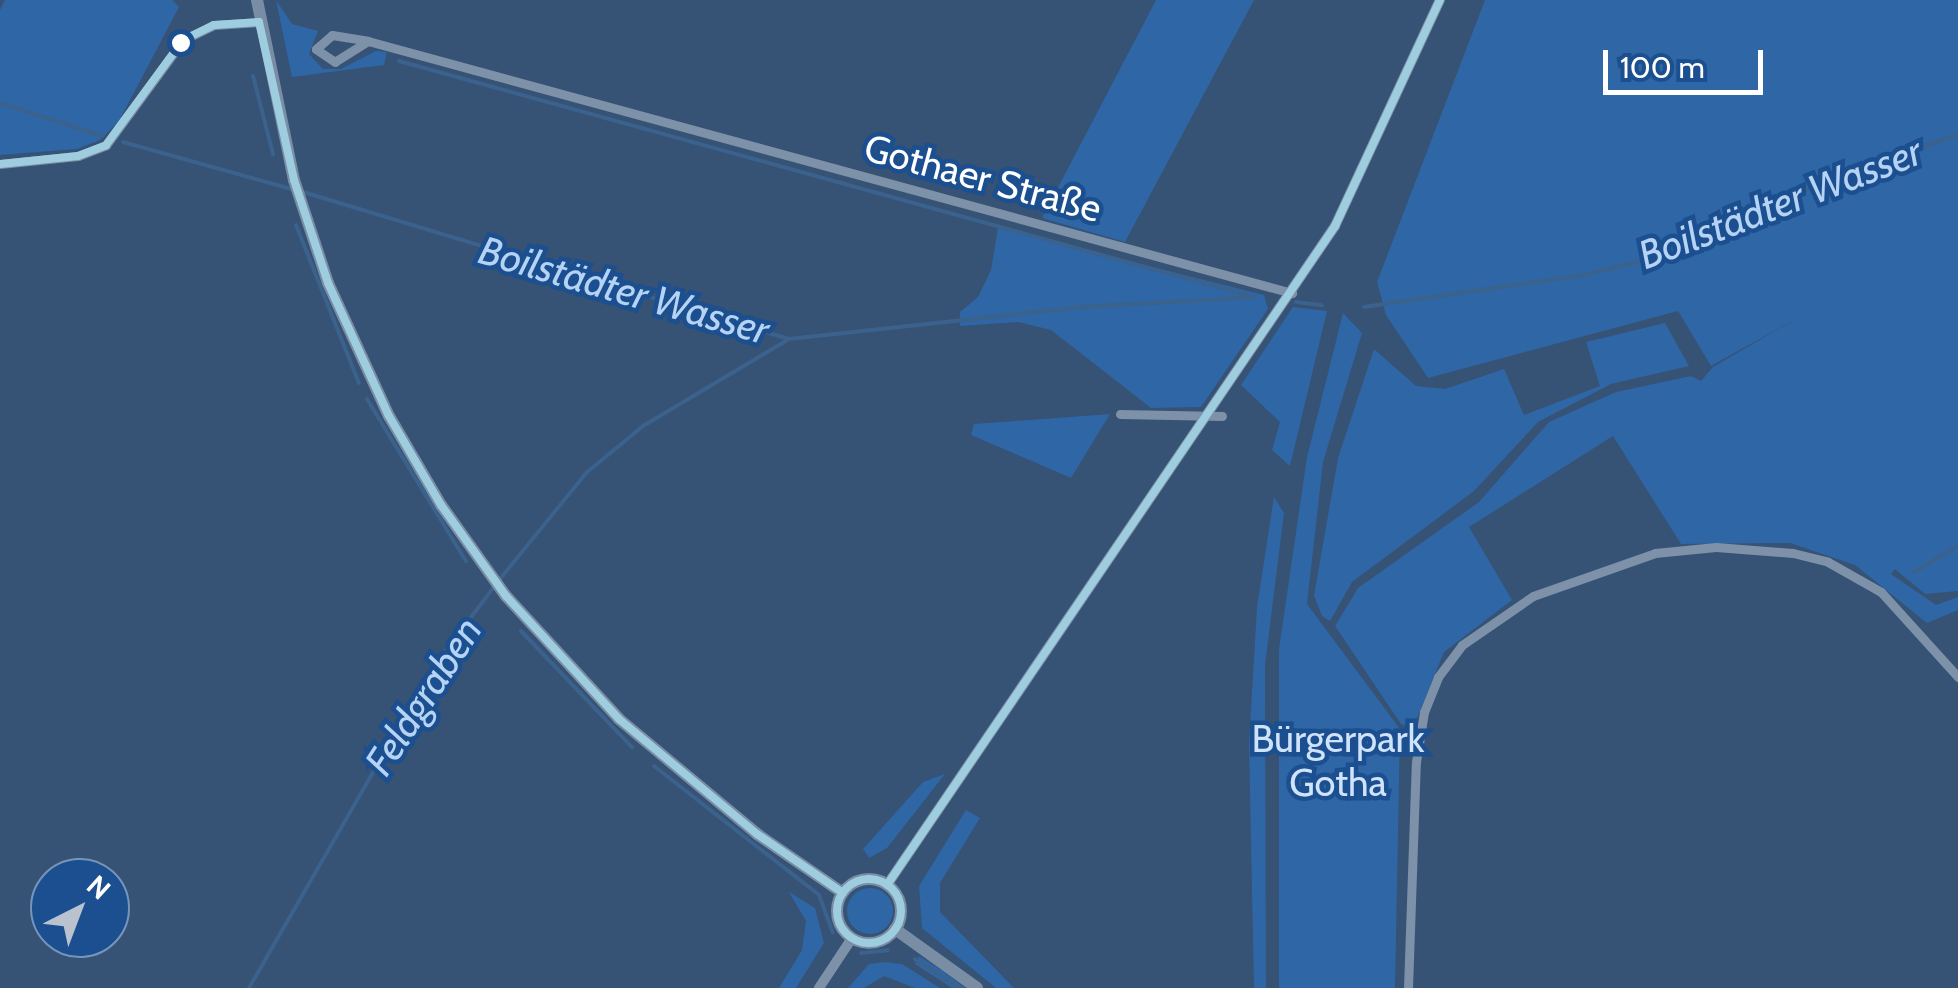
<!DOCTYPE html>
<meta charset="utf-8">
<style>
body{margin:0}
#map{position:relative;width:1958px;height:988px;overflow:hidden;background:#365274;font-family:Cabin,sans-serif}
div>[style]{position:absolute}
.green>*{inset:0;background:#2f66a5}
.round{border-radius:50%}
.stream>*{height:4px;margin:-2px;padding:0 2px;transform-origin:2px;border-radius:2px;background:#3b618d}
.minor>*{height:9px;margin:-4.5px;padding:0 4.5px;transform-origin:4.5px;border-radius:4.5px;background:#7d92a8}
.tertiary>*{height:10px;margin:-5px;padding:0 5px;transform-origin:5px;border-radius:5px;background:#7d92a8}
.secondary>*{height:12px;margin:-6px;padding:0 6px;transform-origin:6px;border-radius:6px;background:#798da4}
.secondary>.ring{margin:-6px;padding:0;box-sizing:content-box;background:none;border:12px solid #798da4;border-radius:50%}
.bus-1>*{height:8px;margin:-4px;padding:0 4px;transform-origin:4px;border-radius:4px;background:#9fcde0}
.bus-1>.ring{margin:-4px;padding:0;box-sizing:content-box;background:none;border:8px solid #9fcde0;border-radius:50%}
.dots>*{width:28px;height:28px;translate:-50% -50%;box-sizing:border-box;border:5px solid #1b4f8f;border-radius:50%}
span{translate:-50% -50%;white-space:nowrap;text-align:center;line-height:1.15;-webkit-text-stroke:9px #1b4f8f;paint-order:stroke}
.street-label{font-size:38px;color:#fff}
.park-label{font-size:38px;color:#cfe3fa}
.water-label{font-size:40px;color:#b5d3f5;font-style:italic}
.north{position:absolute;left:30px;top:858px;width:100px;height:100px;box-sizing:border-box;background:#1b4f8f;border:2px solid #7695bc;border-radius:50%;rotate:42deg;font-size:28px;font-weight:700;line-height:40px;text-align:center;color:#fff}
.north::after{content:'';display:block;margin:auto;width:35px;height:45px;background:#b9c2ce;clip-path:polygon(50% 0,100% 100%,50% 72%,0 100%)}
.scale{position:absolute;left:1603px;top:50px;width:160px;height:45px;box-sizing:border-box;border:5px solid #fff;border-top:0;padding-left:12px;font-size:30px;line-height:35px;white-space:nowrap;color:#fff;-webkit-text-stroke:8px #1b4f8f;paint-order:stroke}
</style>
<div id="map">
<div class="green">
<div style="clip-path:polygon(5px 0,172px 0,179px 7px,119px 121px,100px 140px,77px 149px,0 155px,0 10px)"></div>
<div style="clip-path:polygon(276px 0,292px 24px,318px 31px,309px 54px,323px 69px,341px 69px,376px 51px,387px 52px,384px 65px,292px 77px)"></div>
<div style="clip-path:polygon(1156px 0,1254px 0,1125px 242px,1042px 218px)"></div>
<div style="clip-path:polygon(1485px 0,1958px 0,1958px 591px,1925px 594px,1895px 569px,1891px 574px,1936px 605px,1958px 597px,1958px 610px,1927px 623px,1855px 565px,1790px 543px,1681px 544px,1613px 436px,1469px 527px,1512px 600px,1444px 652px,1413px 728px,1401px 724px,1335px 626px,1358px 588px,1479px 502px,1549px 422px,1616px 392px,1691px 376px,1701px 381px,1713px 367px,1794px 320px,1711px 366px,1678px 311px,1428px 378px,1386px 315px,1377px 282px)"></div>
<div style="clip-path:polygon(998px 228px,1264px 295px,1268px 309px,1201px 407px,1151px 408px,1051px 330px,1018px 322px,960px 326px,960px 312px,978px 297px,991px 270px)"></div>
<div style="clip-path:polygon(1293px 307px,1327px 311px,1290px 466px,1272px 450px,1280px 422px,1241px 385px)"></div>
<div style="clip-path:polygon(1343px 313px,1362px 333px,1323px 462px,1307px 604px,1400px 729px,1395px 988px,1279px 988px,1279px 649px,1307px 457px)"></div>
<div style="clip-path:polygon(1665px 323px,1689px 366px,1611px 384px,1538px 422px,1474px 491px,1352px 582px,1330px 621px,1322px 616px,1314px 596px,1338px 458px,1374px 349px,1416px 386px,1445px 389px,1504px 369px,1524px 415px,1600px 386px,1586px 342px)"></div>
<div style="clip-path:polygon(1110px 414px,1071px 478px,971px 435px,974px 424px)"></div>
<div style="clip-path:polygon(1274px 497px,1284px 513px,1265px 665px,1266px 988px,1254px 988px,1249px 743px,1257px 607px)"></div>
<div style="clip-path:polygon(945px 774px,887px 848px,869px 858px,863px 849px,923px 782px)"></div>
<div style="clip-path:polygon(966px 810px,980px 818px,940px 883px,940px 912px,1014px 988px,996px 988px,922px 928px,919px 886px)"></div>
<div class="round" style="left:847px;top:888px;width:46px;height:46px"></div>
<div style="clip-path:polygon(789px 892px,815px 908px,824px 943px,796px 988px,779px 988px,802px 950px,806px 921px)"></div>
<div style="clip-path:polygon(919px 956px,941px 970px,965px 988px,952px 988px,915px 964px)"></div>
<div style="clip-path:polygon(885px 962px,902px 964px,940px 988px,915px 988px,884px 976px,864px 988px,848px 988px,869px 964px)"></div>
</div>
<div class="stream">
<div style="left:399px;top:61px;width:880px;rotate:15.43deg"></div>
<div style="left:253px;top:76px;width:81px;rotate:75.6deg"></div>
<div style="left:0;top:103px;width:108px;rotate:17.8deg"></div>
<div style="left:123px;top:142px;width:174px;rotate:15.6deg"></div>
<div style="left:300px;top:191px;width:511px;rotate:16.84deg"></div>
<div style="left:789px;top:339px;width:296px;rotate:-6.2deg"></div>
<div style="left:1083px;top:307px;width:173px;rotate:-3.3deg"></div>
<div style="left:296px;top:225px;width:170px;rotate:68.3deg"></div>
<div style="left:1296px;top:302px;width:26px;rotate:7deg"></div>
<div style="left:1364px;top:307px;width:222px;rotate:-8.3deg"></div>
<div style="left:1584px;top:275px;width:79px;rotate:-13.9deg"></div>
<div style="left:1661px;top:256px;width:205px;rotate:-24.4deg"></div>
<div style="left:1848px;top:171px;width:116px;rotate:-18.1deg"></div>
<div style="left:367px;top:399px;width:190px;rotate:58.6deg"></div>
<div style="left:1914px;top:572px;width:51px;rotate:-30.6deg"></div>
<div style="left:500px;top:579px;width:136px;rotate:-50.9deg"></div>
<div style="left:586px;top:473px;width:74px;rotate:-39.5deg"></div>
<div style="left:643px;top:426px;width:170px;rotate:-30.8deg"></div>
<div style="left:521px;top:631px;width:161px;rotate:46.3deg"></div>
<div style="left:654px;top:766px;width:209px;rotate:38deg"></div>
<div style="left:819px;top:895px;width:40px;rotate:69.8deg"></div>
<div style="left:861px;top:953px;width:27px;rotate:-6deg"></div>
<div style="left:915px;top:959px;width:53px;rotate:33.4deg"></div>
<div style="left:249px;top:988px;width:371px;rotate:-60.1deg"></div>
<div style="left:434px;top:666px;width:99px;rotate:-52.8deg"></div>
</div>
<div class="minor">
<div style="left:368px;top:41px;width:39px;rotate:148deg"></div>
<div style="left:335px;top:62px;width:23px;rotate:-146deg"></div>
<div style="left:316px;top:49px;width:21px;rotate:-41deg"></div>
<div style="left:332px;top:35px;width:36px;rotate:9deg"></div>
<div style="left:368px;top:41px;width:958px;rotate:15.26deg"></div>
<div style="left:0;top:164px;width:78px;rotate:-5.9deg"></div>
<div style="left:78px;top:156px;width:30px;rotate:-21deg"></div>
<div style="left:106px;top:145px;width:130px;rotate:-53.7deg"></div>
<div style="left:183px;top:40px;width:34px;rotate:-26deg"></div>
<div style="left:214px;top:25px;width:45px;rotate:-3.8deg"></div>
<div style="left:1120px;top:414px;width:102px;rotate:1.1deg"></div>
<div style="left:1408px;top:988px;width:226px;rotate:-88deg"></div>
<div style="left:1416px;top:762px;width:51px;rotate:-80.9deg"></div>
<div style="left:1424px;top:712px;width:38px;rotate:-68deg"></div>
<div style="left:1438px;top:677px;width:40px;rotate:-53deg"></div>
<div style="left:1462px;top:645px;width:86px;rotate:-34.6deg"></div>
<div style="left:1533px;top:596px;width:129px;rotate:-19.4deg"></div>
<div style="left:1655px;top:553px;width:61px;rotate:-5.6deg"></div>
<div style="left:1716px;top:547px;width:77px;rotate:4.5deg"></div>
<div style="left:1793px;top:553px;width:36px;rotate:14deg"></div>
<div style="left:1828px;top:562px;width:61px;rotate:29.5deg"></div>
<div style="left:1881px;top:592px;width:115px;rotate:47.8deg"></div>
</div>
<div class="tertiary">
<div style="left:887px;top:885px;width:797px;rotate:-55.79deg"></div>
<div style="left:1335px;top:226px;width:249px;rotate:-65.1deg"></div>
<div style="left:819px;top:988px;width:60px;rotate:-56.6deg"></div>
</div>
<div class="secondary">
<div style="left:257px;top:0;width:184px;rotate:78.4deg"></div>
<div style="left:294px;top:180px;width:108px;rotate:71.7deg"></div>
<div style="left:328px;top:283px;width:146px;rotate:65.4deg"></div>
<div style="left:389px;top:416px;width:103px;rotate:59.7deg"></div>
<div style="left:441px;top:505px;width:112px;rotate:54.5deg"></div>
<div style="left:506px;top:596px;width:167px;rotate:47.4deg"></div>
<div style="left:619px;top:719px;width:180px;rotate:39.8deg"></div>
<div style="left:757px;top:834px;width:104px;rotate:34.5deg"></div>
<div class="ring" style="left:837px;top:879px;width:52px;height:52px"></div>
<div style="left:895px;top:929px;width:101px;rotate:35.7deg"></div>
</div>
<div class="bus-1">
<div style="left:0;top:164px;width:78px;rotate:-5.9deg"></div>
<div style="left:78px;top:156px;width:30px;rotate:-21deg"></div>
<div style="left:106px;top:145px;width:130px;rotate:-53.7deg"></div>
<div style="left:183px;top:40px;width:34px;rotate:-26deg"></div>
<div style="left:214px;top:25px;width:45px;rotate:-3.8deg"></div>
<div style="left:259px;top:22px;width:162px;rotate:77.5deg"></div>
<div style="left:294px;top:180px;width:108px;rotate:71.7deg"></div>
<div style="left:328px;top:283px;width:146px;rotate:65.4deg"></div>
<div style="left:389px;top:416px;width:103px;rotate:59.7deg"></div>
<div style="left:441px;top:505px;width:112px;rotate:54.5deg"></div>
<div style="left:506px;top:596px;width:167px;rotate:47.4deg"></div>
<div style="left:619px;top:719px;width:180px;rotate:39.8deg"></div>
<div style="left:757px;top:834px;width:104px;rotate:34.5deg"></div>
<div class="ring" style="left:837px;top:879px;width:56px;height:56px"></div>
<div style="left:887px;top:885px;width:797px;rotate:-55.79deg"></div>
<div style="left:1335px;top:226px;width:249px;rotate:-65.1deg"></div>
</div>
<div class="dots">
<div style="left:181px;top:43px;background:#fff"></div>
</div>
<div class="street-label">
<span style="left:983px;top:178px;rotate:15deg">Gothaer Straße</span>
</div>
<div class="park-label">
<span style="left:1338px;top:761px">Bürgerpark<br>Gotha</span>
</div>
<div class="water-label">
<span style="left:1780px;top:203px;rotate:-21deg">Boilstädter Wasser</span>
<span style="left:624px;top:290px;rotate:16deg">Boilstädter Wasser</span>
<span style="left:423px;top:696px;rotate:-57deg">Feldgraben</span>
</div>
<div class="north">N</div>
<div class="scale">100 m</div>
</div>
